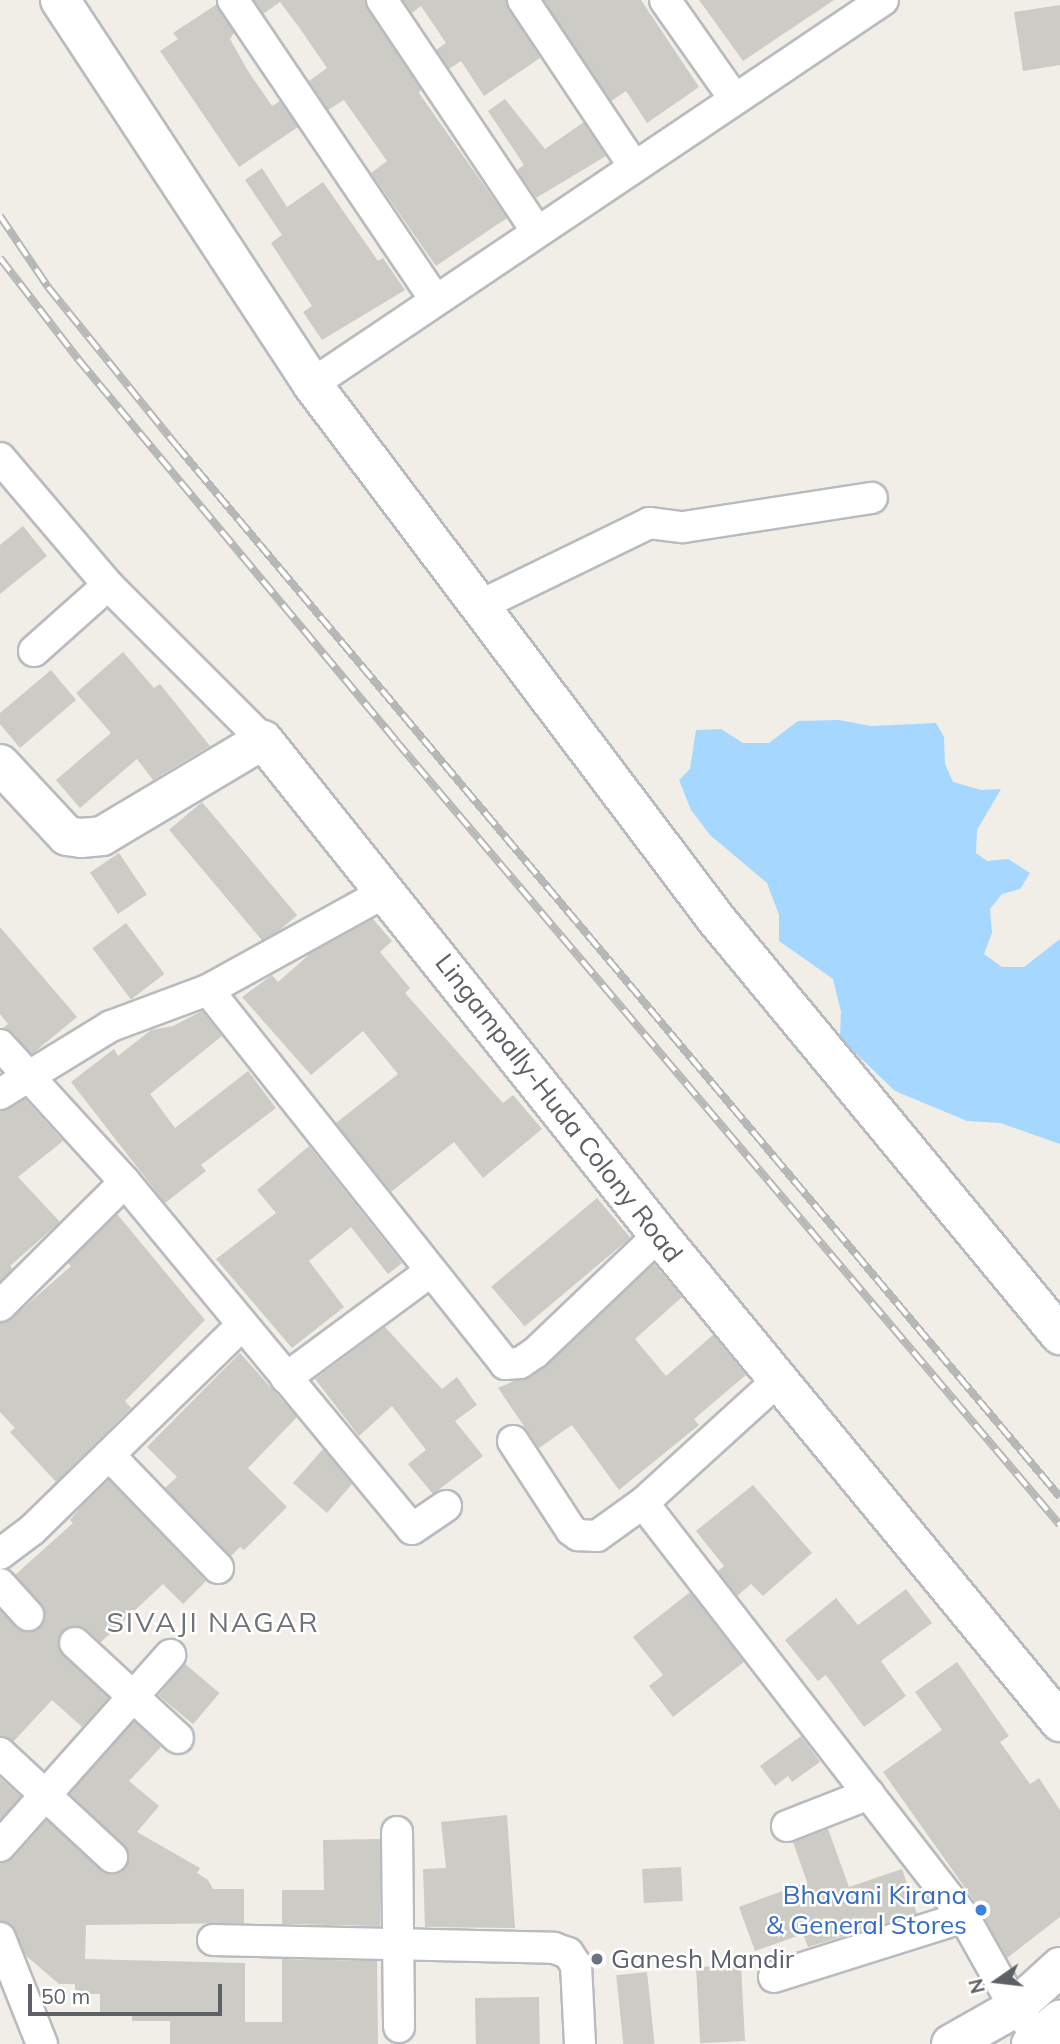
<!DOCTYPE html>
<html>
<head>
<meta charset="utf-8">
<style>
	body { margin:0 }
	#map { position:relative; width:1060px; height:2044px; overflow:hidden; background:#f0eee6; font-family:Mulish,sans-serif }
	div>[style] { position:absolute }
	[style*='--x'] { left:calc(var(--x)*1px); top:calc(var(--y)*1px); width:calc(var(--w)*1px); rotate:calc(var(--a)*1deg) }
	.water>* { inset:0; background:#a6d7ff }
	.building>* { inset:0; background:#cdcbc5; transform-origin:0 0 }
	.roads { filter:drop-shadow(2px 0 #b8bbbf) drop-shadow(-2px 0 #b8bbbf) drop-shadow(0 2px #b8bbbf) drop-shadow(0 -2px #b8bbbf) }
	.street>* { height:30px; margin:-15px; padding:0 15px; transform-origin:15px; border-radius:15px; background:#fff }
	.secondary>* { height:38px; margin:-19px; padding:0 19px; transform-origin:19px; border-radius:19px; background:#fff }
	.rail>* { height:8px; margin-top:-4px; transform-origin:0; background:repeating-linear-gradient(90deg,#fff 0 16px,#b6b7b7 0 32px); box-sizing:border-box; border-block:2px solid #b6b7b7 }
	.dots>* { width:19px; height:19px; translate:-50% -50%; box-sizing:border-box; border:4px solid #fff; border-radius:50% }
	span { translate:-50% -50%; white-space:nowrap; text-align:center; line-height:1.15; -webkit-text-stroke:5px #fff; paint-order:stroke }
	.street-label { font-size:26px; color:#5d6166 }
	.shop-label { font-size:26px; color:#366cbe }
	.right { translate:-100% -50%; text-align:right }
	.worship-label { font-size:26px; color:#5b616d }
	.left { translate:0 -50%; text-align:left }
	.neighbourhood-label { font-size:28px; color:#6e7378; letter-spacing:2px }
	.north { position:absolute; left:962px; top:1946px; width:70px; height:70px; -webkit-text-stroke:5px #fff; paint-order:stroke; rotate:256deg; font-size:19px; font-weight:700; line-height:28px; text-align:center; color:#5d6166 }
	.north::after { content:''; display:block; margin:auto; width:24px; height:32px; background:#5d6166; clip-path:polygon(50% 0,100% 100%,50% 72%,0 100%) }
	.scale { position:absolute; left:28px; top:1984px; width:194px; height:32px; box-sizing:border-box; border:4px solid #5d6166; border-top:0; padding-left:9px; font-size:21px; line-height:24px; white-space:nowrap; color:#5d6166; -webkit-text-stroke:5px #fff; paint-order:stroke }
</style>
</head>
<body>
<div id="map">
	<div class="water">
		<i style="clip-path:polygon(839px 720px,871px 726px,936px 723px,944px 737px,945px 764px,953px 782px,981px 790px,1001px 789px,977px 830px,976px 853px,987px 861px,1008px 859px,1030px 873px,1020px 889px,1002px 894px,990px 909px,992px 933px,984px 954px,1002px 967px,1024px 967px,1060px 939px,1060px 1144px,1000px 1123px,967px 1121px,895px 1091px,840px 1038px,841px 1012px,833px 979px,779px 941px,779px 915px,767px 883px,710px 835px,691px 810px,679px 780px,690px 769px,696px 730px,721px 729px,743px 743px,769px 743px,798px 721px)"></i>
	</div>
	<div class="building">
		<i style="clip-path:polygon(254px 0,365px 0,421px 89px,419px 93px,507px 218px,436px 266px,371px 173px,387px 161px,363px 127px,344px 100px,328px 110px,309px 81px,327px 68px,301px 30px,280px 2px,263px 14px)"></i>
		<i style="clip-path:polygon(403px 0,506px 0,540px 58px,484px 96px,461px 61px,449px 69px,436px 50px,446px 43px,421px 6px,412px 13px)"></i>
		<i style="clip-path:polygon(544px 0,641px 0,699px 87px,647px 123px,626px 91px,611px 101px)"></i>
		<i style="clip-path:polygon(699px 0,834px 0,743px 61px)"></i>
		<i style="clip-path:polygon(217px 4px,234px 33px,230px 39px,248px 71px,272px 106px,280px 101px,298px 127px,239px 167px,160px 51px,178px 39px,173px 33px)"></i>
		<i style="clip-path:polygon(1060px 5px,1060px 65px,1023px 71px,1014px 12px)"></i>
		<i style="clip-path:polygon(505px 99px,545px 149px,584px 122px,606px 156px,536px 198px,517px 170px,524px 165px,488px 111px)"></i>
		<i style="clip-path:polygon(262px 168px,287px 207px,323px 182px,378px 261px,383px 258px,405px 290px,322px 340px,303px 312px,312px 306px,271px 243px,282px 235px,245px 180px)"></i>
		<i style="clip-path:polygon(23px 526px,47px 556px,0 594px,0 545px)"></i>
		<i style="clip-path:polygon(123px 652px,154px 688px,160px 684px,210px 746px,153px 780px,137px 759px,80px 808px,56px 780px,111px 733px,76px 693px)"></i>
		<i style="clip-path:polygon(51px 670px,76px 700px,20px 748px,0 724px,0 713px)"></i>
		<i style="left:202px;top:802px;width:148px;height:43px;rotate:50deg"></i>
		<i style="left:119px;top:853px;width:50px;height:35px;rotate:56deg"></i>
		<i style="clip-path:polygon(373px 919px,392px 941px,380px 952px,410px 988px,405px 993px,503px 1103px,513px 1095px,542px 1129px,483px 1178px,454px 1142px,391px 1192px,336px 1123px,398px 1074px,363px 1031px,311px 1075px,242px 997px,272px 975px,278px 982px,311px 953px)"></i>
		<i style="left:126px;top:923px;width:64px;height:42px;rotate:53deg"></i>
		<i style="clip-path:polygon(0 927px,77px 1017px,32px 1054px,3px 1028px,8px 1024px,0 1014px)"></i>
		<i style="clip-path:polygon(202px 1011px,222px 1036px,150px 1094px,175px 1128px,248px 1071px,276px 1108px,201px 1165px,206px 1171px,165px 1203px,71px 1082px,114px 1049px,118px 1056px,151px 1030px,173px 1026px)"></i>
		<i style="clip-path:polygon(25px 1099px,63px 1141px,18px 1177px,60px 1222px,10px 1266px,13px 1269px,0 1281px,0 1111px)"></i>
		<i style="clip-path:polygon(309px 1146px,402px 1263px,388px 1274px,351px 1227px,309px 1261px,344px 1307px,292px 1348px,216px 1259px,276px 1213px,257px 1190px)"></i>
		<i style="left:597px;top:1198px;width:52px;height:138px;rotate:50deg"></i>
		<i style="clip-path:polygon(117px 1214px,205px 1320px,125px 1401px,131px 1408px,56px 1482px,10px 1432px,15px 1428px,0 1412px,0 1323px,12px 1318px,71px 1266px,68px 1263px)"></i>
		<i style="clip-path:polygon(654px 1264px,682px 1297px,635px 1339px,666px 1376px,713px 1335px,746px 1375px,694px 1419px,699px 1425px,619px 1490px,572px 1425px,539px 1448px,498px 1388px,545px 1367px)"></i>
		<i style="clip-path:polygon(385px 1327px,442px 1389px,457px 1377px,477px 1405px,455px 1421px,483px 1456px,433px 1494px,408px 1464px,426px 1450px,392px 1406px,359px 1436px,315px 1379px)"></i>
		<i style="clip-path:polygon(240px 1353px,297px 1417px,248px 1468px,287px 1507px,244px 1550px,240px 1547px,231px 1556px,165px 1488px,177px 1477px,147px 1447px)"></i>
		<i style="clip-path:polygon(323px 1449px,352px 1484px,327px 1513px,293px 1483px)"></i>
		<i style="clip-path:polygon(109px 1480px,206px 1581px,183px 1604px,163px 1584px,100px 1643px,79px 1626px,63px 1631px,58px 1640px,63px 1655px,109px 1698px,82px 1727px,52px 1700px,13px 1742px,0 1736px,0 1610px,22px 1631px,40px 1627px,45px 1611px,15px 1575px,73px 1523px,70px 1520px,80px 1508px)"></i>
		<i style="clip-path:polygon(753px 1485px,812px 1553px,763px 1596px,751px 1584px,737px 1596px,718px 1571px,724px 1566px,696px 1531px)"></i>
		<i style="clip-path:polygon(906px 1589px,932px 1623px,881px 1661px,906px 1696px,864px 1727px,826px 1675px,818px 1681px,785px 1640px,836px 1598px,858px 1625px)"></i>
		<i style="clip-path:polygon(690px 1592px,744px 1662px,673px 1717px,649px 1686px,663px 1675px,633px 1637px)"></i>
		<i style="clip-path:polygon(957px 1662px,1009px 1736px,1000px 1742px,1030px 1784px,1039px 1778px,1060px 1810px,1060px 1917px,1007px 1958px,978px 1906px,883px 1772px,942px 1730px,915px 1692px)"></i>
		<i style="left:185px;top:1664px;width:45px;height:41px;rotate:40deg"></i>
		<i style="clip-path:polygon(134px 1721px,161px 1747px,129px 1781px,159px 1806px,137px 1832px,200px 1868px,197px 1873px,208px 1880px,213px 1889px,244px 1889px,244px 1923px,86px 1925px,85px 1959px,245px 1963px,245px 2022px,282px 2022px,282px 1959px,377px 1961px,378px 2044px,170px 2044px,170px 2021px,132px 2021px,132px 2013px,100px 2013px,100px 1994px,85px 1994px,75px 1990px,75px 1984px,59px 1984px,25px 1955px,11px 1925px,0 1921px,0 1863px,13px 1858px,47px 1820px,101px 1870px,116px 1874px,124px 1869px,129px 1860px,124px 1845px,70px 1794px)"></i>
		<i style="clip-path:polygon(801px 1736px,820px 1762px,792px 1782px,788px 1776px,775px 1786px,760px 1766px)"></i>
		<i style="clip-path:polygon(0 1778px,21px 1797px,0 1820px)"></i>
		<i style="clip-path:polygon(507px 1815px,515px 1928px,425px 1927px,423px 1869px,446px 1868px,441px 1822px)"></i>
		<i style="clip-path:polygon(828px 1829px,849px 1887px,902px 1869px,917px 1914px,808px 1947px,803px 1934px,755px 1951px,739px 1907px,807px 1882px,793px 1842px)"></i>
		<i style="clip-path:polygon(380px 1839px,380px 1926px,282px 1924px,282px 1890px,324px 1890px,323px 1840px)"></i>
		<i style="left:681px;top:1867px;width:34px;height:39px;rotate:87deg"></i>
		<i style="left:741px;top:1965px;width:76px;height:45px;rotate:87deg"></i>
		<i style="left:647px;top:1972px;width:72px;height:31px;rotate:84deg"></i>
		<i style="left:539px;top:1997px;width:47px;height:64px;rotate:89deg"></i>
	</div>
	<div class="roads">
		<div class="street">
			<i style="--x:233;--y:0;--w:359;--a:56"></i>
			<i style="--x:382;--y:0;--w:277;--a:56.2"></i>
			<i style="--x:523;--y:0;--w:198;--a:56.3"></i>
			<i style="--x:665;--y:0;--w:120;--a:54.9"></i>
			<i style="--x:312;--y:384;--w:688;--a:-33.92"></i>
			<i style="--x:0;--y:458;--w:167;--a:49.6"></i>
			<i style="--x:108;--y:585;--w:219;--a:45"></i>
			<i style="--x:479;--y:606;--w:189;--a:-26"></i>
			<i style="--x:649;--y:523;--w:35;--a:7"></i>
			<i style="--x:684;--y:527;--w:190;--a:-8.8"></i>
			<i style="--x:34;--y:651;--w:99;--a:-41.7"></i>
			<i style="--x:208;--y:990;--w:478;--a:51.5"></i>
			<i style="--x:505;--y:1364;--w:15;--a:-4"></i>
			<i style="--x:520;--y:1363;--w:18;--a:-34"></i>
			<i style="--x:535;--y:1353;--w:171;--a:-43.6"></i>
			<i style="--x:0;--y:1045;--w:185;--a:47.6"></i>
			<i style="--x:125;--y:1182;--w:450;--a:50.4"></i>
			<i style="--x:412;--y:1529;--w:41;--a:-34.1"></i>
			<i style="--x:0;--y:1094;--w:130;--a:-31.5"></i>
			<i style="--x:111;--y:1026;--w:103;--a:-20.4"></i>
			<i style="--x:208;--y:990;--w:205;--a:-28.9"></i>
			<i style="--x:0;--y:1306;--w:176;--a:-44.8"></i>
			<i style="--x:286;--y:1378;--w:180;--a:-36.4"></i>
			<i style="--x:513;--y:1441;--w:106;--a:56.9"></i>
			<i style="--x:571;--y:1530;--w:9;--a:36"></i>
			<i style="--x:578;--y:1535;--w:19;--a:3"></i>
			<i style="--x:597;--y:1536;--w:57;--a:-35.7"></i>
			<i style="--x:643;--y:1503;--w:183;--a:-42.3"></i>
			<i style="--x:109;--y:1455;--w:157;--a:46"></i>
			<i style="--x:643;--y:1503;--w:524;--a:52.21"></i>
			<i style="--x:964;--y:1917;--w:104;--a:60.7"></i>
			<i style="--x:1015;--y:2008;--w:18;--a:49"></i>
			<i style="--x:0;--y:1554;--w:40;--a:-37"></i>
			<i style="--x:32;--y:1530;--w:293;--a:-44.3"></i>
			<i style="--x:0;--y:1584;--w:42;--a:47.9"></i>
			<i style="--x:75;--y:1643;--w:140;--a:42.7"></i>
			<i style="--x:0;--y:1753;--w:153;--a:42.9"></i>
			<i style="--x:787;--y:1826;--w:88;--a:-21.3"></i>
			<i style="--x:397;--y:1832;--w:195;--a:89.4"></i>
			<i style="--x:0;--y:1846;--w:256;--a:-48.3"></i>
			<i style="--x:0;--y:1938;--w:114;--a:68.4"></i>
			<i style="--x:213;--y:1940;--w:341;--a:1.3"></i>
			<i style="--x:554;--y:1948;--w:15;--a:20"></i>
			<i style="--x:568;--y:1953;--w:14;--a:56"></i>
			<i style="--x:576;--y:1965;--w:79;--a:87.1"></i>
			<i style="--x:774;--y:1977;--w:199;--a:-17.5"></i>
		</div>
		<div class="secondary">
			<i style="--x:60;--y:0;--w:459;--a:56.7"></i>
			<i style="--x:312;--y:384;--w:670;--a:52.94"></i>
			<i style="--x:716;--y:919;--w:540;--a:50.41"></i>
			<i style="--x:0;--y:764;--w:98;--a:47.1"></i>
			<i style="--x:67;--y:836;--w:14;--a:8"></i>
			<i style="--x:81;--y:838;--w:21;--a:-5"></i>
			<i style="--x:102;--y:836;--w:187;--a:-30.8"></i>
			<i style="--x:263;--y:740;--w:634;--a:51.34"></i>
			<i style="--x:659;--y:1235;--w:631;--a:50.53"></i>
			<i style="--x:951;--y:2044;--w:73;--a:-29.4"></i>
			<i style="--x:1015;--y:2008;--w:61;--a:-42.3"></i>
			<i style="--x:1031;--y:2044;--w:38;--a:-40"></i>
		</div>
	</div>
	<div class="rail">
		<i style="--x:0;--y:216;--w:86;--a:55.9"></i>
		<i style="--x:48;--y:287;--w:203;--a:51"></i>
		<i style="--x:176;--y:445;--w:1374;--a:49.96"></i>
		<i style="--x:0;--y:258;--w:128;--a:52.3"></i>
		<i style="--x:78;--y:359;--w:497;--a:50.2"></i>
		<i style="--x:396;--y:741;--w:1027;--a:49.74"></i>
	</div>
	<div class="dots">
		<i style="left:981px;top:1910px;background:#3f7fe0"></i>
		<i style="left:597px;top:1959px;background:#6b7280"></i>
	</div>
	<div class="street-label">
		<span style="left:559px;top:1108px;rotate:52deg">Lingampally-Huda Colony Road</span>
	</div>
	<div class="shop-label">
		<span class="right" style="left:967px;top:1910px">Bhavani Kirana<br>&amp; General Stores</span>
	</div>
	<div class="worship-label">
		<span class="left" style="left:611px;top:1959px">Ganesh Mandir</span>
	</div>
	<div class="neighbourhood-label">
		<span style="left:213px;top:1622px">SIVAJI NAGAR</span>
	</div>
	<div class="north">N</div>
	<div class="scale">50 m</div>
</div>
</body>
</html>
